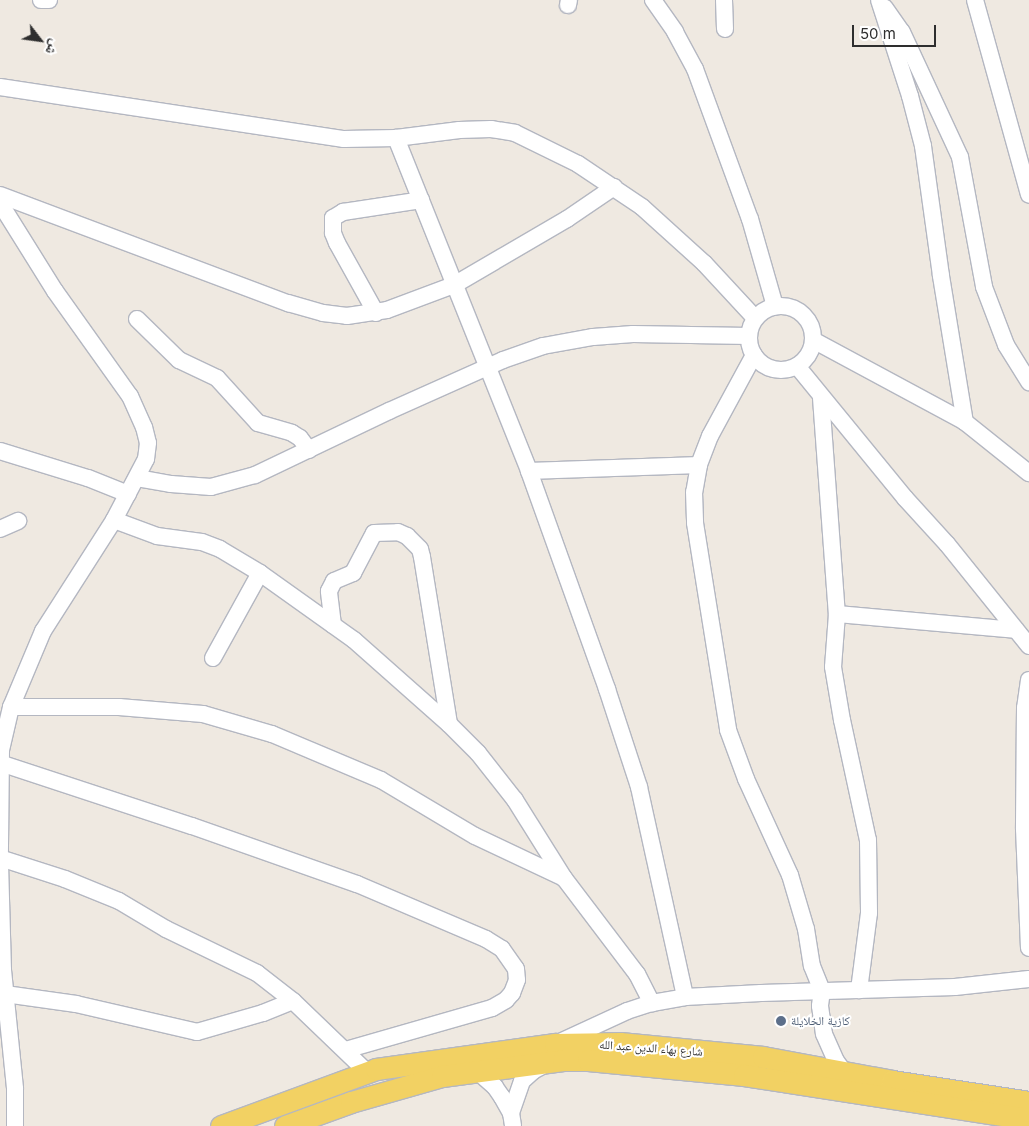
<!DOCTYPE html>
<html>
<head>
<meta charset="utf-8">
<style>
	body { margin:0 }
	#map { position:relative; width:1029px; height:1126px; overflow:hidden; background:#efe9e1; font-family:Inter,"Noto Naskh Arabic",sans-serif }
	div>[style] { position:absolute }
	[style*='--x'] { left:calc(var(--x)*1px); top:calc(var(--y)*1px); width:calc(var(--w)*1px); rotate:calc(var(--a)*1deg) }
	.roads { filter:drop-shadow(1px 0 #b4b7c1) drop-shadow(-1px 0 #b4b7c1) drop-shadow(0 1px #b4b7c1) drop-shadow(0 -1px #b4b7c1) }
	.minor>* { height:16px; margin:-8px; padding:0 8px; transform-origin:8px; border-radius:8px; background:#fff }
	.minor>.ring { margin:-8px; padding:0; box-sizing:content-box; background:none; border:16px solid #fff; border-radius:50% }
	.major>* { height:21px; margin:-10.5px; padding:0 10.5px; transform-origin:10.5px; border-radius:10.5px; background:#f2d163 }
	.dots>* { width:14px; height:14px; translate:-50% -50%; box-sizing:border-box; border:2px solid #fff; border-radius:50% }
	span { translate:-50% -50%; white-space:nowrap; text-align:center; line-height:1.15; -webkit-text-stroke:4px #fff; paint-order:stroke }
	.service-label { font-size:12px; color:#4e5e75 }
	.left { translate:0 -50%; text-align:left }
	.street-label { font-size:12px; color:#2e2e2e }
	.north { position:absolute; left:15px; top:15px; width:50px; height:50px; -webkit-text-stroke:4px #fff; paint-order:stroke; rotate:120deg; font-size:14px; font-weight:700; line-height:20px; text-align:center; color:#2e2e2e }
	.north::after { content:''; display:block; margin:auto; width:18px; height:22px; background:#2e2e2e; clip-path:polygon(50% 0,100% 100%,50% 72%,0 100%) }
	.scale { position:absolute; left:852px; top:25px; width:84px; height:22px; box-sizing:border-box; border:2px solid #2e2e2e; border-top:0; padding-left:6px; font-size:15px; line-height:18px; white-space:nowrap; color:#2e2e2e; -webkit-text-stroke:4px #fff; paint-order:stroke }
</style>
</head>
<body>
<div id="map">
	<div class="roads">
		<div class="minor">
			<i style="--x:41;--y:0;--w:8;--a:0"></i>
			<i style="--x:653;--y:0;--w:39;--a:55"></i>
			<i style="--x:675;--y:32;--w:42;--a:61.6"></i>
			<i style="--x:695;--y:69;--w:160;--a:69.9"></i>
			<i style="--x:750;--y:219;--w:91;--a:74"></i>
			<i style="--x:724;--y:0;--w:29;--a:88"></i>
			<i style="--x:879;--y:0;--w:101;--a:72.1"></i>
			<i style="--x:910;--y:96;--w:52;--a:75.4"></i>
			<i style="--x:923;--y:146;--w:131;--a:82.1"></i>
			<i style="--x:941;--y:276;--w:148;--a:80.7"></i>
			<i style="--x:975;--y:0;--w:202;--a:74.5"></i>
			<i style="--x:568;--y:5;--w:5;--a:-79"></i>
			<i style="--x:885;--y:8;--w:29;--a:55"></i>
			<i style="--x:902;--y:32;--w:138;--a:65.1"></i>
			<i style="--x:960;--y:157;--w:132;--a:79.5"></i>
			<i style="--x:984;--y:287;--w:62;--a:69.2"></i>
			<i style="--x:1006;--y:345;--w:44;--a:58.1"></i>
			<i style="--x:0;--y:87;--w:348;--a:8.6"></i>
			<i style="--x:344;--y:139;--w:52;--a:-1.1"></i>
			<i style="--x:396;--y:138;--w:64;--a:-7.2"></i>
			<i style="--x:459;--y:130;--w:32;--a:-2"></i>
			<i style="--x:491;--y:129;--w:24;--a:9"></i>
			<i style="--x:515;--y:133;--w:70;--a:26.2"></i>
			<i style="--x:578;--y:164;--w:77;--a:33.9"></i>
			<i style="--x:642;--y:207;--w:84;--a:42.1"></i>
			<i style="--x:704;--y:263;--w:75;--a:47.2"></i>
			<i style="--x:396;--y:138;--w:359;--a:68.2"></i>
			<i style="--x:529;--y:471;--w:232;--a:70.3"></i>
			<i style="--x:607;--y:689;--w:103;--a:71.9"></i>
			<i style="--x:639;--y:787;--w:215;--a:77.6"></i>
			<i style="--x:0;--y:195;--w:308;--a:20.6"></i>
			<i style="--x:288;--y:303;--w:36;--a:16"></i>
			<i style="--x:323;--y:313;--w:24;--a:7"></i>
			<i style="--x:347;--y:316;--w:40;--a:-8.5"></i>
			<i style="--x:387;--y:310;--w:72;--a:-20.5"></i>
			<i style="--x:454;--y:285;--w:131;--a:-30.3"></i>
			<i style="--x:567;--y:219;--w:57;--a:-34.2"></i>
			<i style="--x:0;--y:203;--w:104;--a:58"></i>
			<i style="--x:55;--y:291;--w:129;--a:54.5"></i>
			<i style="--x:130;--y:396;--w:34;--a:66"></i>
			<i style="--x:144;--y:427;--w:16;--a:76"></i>
			<i style="--x:148;--y:443;--w:16;--a:97"></i>
			<i style="--x:146;--y:459;--w:69;--a:117.7"></i>
			<i style="--x:114;--y:520;--w:132;--a:122.6"></i>
			<i style="--x:43;--y:631;--w:82;--a:112.8"></i>
			<i style="--x:11;--y:707;--w:44;--a:103.1"></i>
			<i style="--x:1;--y:750;--w:104;--a:90.6"></i>
			<i class="ring" style="left:749px;top:306px;width:48px;height:48px"></i>
			<i style="--x:376;--y:313;--w:80;--a:-119.1"></i>
			<i style="--x:337;--y:243;--w:11;--a:-112"></i>
			<i style="--x:333;--y:233;--w:15;--a:-90"></i>
			<i style="--x:333;--y:218;--w:12;--a:-31"></i>
			<i style="--x:343;--y:212;--w:79;--a:-8.7"></i>
			<i style="--x:137;--y:319;--w:59;--a:44.3"></i>
			<i style="--x:179;--y:360;--w:42;--a:25.3"></i>
			<i style="--x:217;--y:378;--w:61;--a:47.7"></i>
			<i style="--x:258;--y:423;--w:35;--a:16"></i>
			<i style="--x:292;--y:433;--w:9;--a:32"></i>
			<i style="--x:300;--y:438;--w:15;--a:53"></i>
			<i style="--x:813;--y:340;--w:173;--a:28.3"></i>
			<i style="--x:965;--y:422;--w:82;--a:38.6"></i>
			<i style="--x:754;--y:355;--w:92;--a:118.5"></i>
			<i style="--x:710;--y:436;--w:31;--a:111"></i>
			<i style="--x:699;--y:465;--w:27;--a:100"></i>
			<i style="--x:694;--y:492;--w:31;--a:88"></i>
			<i style="--x:695;--y:523;--w:210;--a:80.9"></i>
			<i style="--x:728;--y:730;--w:52;--a:69.8"></i>
			<i style="--x:746;--y:779;--w:106;--a:65.4"></i>
			<i style="--x:790;--y:875;--w:56;--a:73.5"></i>
			<i style="--x:806;--y:929;--w:37;--a:81"></i>
			<i style="--x:812;--y:966;--w:27;--a:68"></i>
			<i style="--x:822;--y:991;--w:15;--a:98"></i>
			<i style="--x:820;--y:1006;--w:28;--a:82"></i>
			<i style="--x:824;--y:1034;--w:30;--a:66"></i>
			<i style="--x:836;--y:1061;--w:15;--a:53"></i>
			<i style="--x:797;--y:366;--w:171;--a:50.7"></i>
			<i style="--x:905;--y:498;--w:62;--a:47.6"></i>
			<i style="--x:947;--y:544;--w:131;--a:51.2"></i>
			<i style="--x:821;--y:398;--w:217;--a:85.8"></i>
			<i style="--x:837;--y:614;--w:53;--a:94.3"></i>
			<i style="--x:833;--y:667;--w:54;--a:80.4"></i>
			<i style="--x:842;--y:720;--w:123;--a:77.8"></i>
			<i style="--x:868;--y:840;--w:73;--a:89.2"></i>
			<i style="--x:869;--y:913;--w:78;--a:97.4"></i>
			<i style="--x:0;--y:451;--w:92;--a:17.1"></i>
			<i style="--x:88;--y:478;--w:43;--a:21.8"></i>
			<i style="--x:529;--y:471;--w:170;--a:-2"></i>
			<i style="--x:137;--y:478;--w:35;--a:10"></i>
			<i style="--x:171;--y:484;--w:40;--a:4.3"></i>
			<i style="--x:211;--y:487;--w:46;--a:-15.3"></i>
			<i style="--x:255;--y:475;--w:148;--a:-25.5"></i>
			<i style="--x:389;--y:411;--w:125;--a:-24.1"></i>
			<i style="--x:503;--y:360;--w:42;--a:-19.3"></i>
			<i style="--x:543;--y:346;--w:51;--a:-10.2"></i>
			<i style="--x:593;--y:337;--w:40;--a:-4.3"></i>
			<i style="--x:633;--y:334;--w:116;--a:1"></i>
			<i style="--x:114;--y:520;--w:46;--a:20.4"></i>
			<i style="--x:157;--y:536;--w:45;--a:7.6"></i>
			<i style="--x:202;--y:542;--w:19;--a:21"></i>
			<i style="--x:220;--y:549;--w:47;--a:31"></i>
			<i style="--x:260;--y:573;--w:115;--a:35.5"></i>
			<i style="--x:354;--y:640;--w:127;--a:41.5"></i>
			<i style="--x:449;--y:724;--w:41;--a:45"></i>
			<i style="--x:478;--y:753;--w:60;--a:51.8"></i>
			<i style="--x:515;--y:800;--w:92;--a:57.9"></i>
			<i style="--x:0;--y:529;--w:20;--a:-24"></i>
			<i style="--x:837;--y:614;--w:179;--a:5.1"></i>
			<i style="--x:333;--y:625;--w:34;--a:-97"></i>
			<i style="--x:329;--y:591;--w:11;--a:-63"></i>
			<i style="--x:334;--y:581;--w:21;--a:-23"></i>
			<i style="--x:353;--y:573;--w:45;--a:-62.3"></i>
			<i style="--x:374;--y:533;--w:24;--a:-2"></i>
			<i style="--x:398;--y:532;--w:10;--a:24"></i>
			<i style="--x:407;--y:536;--w:18;--a:45"></i>
			<i style="--x:420;--y:549;--w:8;--a:76"></i>
			<i style="--x:422;--y:557;--w:169;--a:80.8"></i>
			<i style="--x:213;--y:658;--w:97;--a:-61.1"></i>
			<i style="--x:1029;--y:680;--w:28;--a:98"></i>
			<i style="--x:1025;--y:708;--w:121;--a:90.5"></i>
			<i style="--x:1024;--y:829;--w:119;--a:87.6"></i>
			<i style="--x:11;--y:707;--w:108;--a:0"></i>
			<i style="--x:119;--y:707;--w:84;--a:4.8"></i>
			<i style="--x:203;--y:714;--w:72;--a:16.2"></i>
			<i style="--x:272;--y:734;--w:118;--a:22.9"></i>
			<i style="--x:381;--y:780;--w:109;--a:30.8"></i>
			<i style="--x:475;--y:836;--w:98;--a:25.3"></i>
			<i style="--x:564;--y:878;--w:121;--a:52.8"></i>
			<i style="--x:637;--y:974;--w:33;--a:63"></i>
			<i style="--x:0;--y:763;--w:202;--a:18.2"></i>
			<i style="--x:192;--y:826;--w:175;--a:19.4"></i>
			<i style="--x:357;--y:884;--w:140;--a:23.1"></i>
			<i style="--x:486;--y:939;--w:19;--a:32"></i>
			<i style="--x:502;--y:949;--w:24;--a:55"></i>
			<i style="--x:516;--y:969;--w:11;--a:85"></i>
			<i style="--x:517;--y:980;--w:14;--a:111"></i>
			<i style="--x:512;--y:993;--w:9;--a:131"></i>
			<i style="--x:506;--y:1000;--w:16;--a:150"></i>
			<i style="--x:492;--y:1008;--w:152;--a:164"></i>
			<i style="--x:0;--y:858;--w:68;--a:17.9"></i>
			<i style="--x:65;--y:879;--w:58;--a:22.2"></i>
			<i style="--x:119;--y:901;--w:55;--a:30.8"></i>
			<i style="--x:166;--y:929;--w:101;--a:25.8"></i>
			<i style="--x:257;--y:973;--w:46;--a:37.9"></i>
			<i style="--x:293;--y:1001;--w:101;--a:43.8"></i>
			<i style="--x:0;--y:863;--w:107;--a:88.4"></i>
			<i style="--x:3;--y:970;--w:120;--a:84.2"></i>
			<i style="--x:15;--y:1089;--w:37;--a:90"></i>
			<i style="--x:5;--y:994;--w:72;--a:8"></i>
			<i style="--x:76;--y:1004;--w:124;--a:13"></i>
			<i style="--x:197;--y:1032;--w:69;--a:-16.1"></i>
			<i style="--x:263;--y:1013;--w:32;--a:-22"></i>
			<i style="--x:560;--y:1042;--w:74;--a:-24.8"></i>
			<i style="--x:627;--y:1011;--w:26;--a:-18"></i>
			<i style="--x:652;--y:1003;--w:34;--a:-10"></i>
			<i style="--x:685;--y:997;--w:76;--a:-3"></i>
			<i style="--x:761;--y:993;--w:194;--a:-1.8"></i>
			<i style="--x:955;--y:987;--w:74;--a:-6.2"></i>
			<i style="--x:478;--y:1072;--w:23;--a:41"></i>
			<i style="--x:495;--y:1087;--w:12;--a:55"></i>
			<i style="--x:502;--y:1097;--w:18;--a:61"></i>
			<i style="--x:511;--y:1113;--w:13;--a:81"></i>
			<i style="--x:511;--y:1113;--w:34;--a:-71"></i>
			<i style="--x:522;--y:1081;--w:15;--a:-42"></i>
			<i style="--x:533;--y:1071;--w:15;--a:-28"></i>
		</div>
		<div class="major">
			<i style="--x:221;--y:1126;--w:165;--a:-20.2"></i>
			<i style="--x:376;--y:1069;--w:181;--a:-8"></i>
			<i style="--x:555;--y:1044;--w:65;--a:-0.9"></i>
			<i style="--x:620;--y:1043;--w:144;--a:5.6"></i>
			<i style="--x:763;--y:1057;--w:131;--a:10.5"></i>
			<i style="--x:892;--y:1081;--w:139;--a:8.7"></i>
			<i style="--x:285;--y:1126;--w:70;--a:-20"></i>
			<i style="--x:351;--y:1102;--w:95;--a:-15.9"></i>
			<i style="--x:442;--y:1076;--w:122;--a:-7.5"></i>
			<i style="--x:563;--y:1060;--w:25;--a:0"></i>
			<i style="--x:588;--y:1060;--w:157;--a:5.5"></i>
			<i style="--x:744;--y:1075;--w:288;--a:8.8"></i>
		</div>
	</div>
	<div class="dots">
		<i style="left:781px;top:1021px;background:#5c6f8a"></i>
	</div>
	<div class="service-label">
		<span class="left" style="left:791px;top:1021px">كازية الخلايلة</span>
	</div>
	<div class="street-label">
		<span style="left:651px;top:1048px;rotate:4deg">شارع بهاء الدين عبد الله</span>
	</div>
	<div class="north">ش</div>
	<div class="scale">50 m</div>
</div>
</body>
</html>
